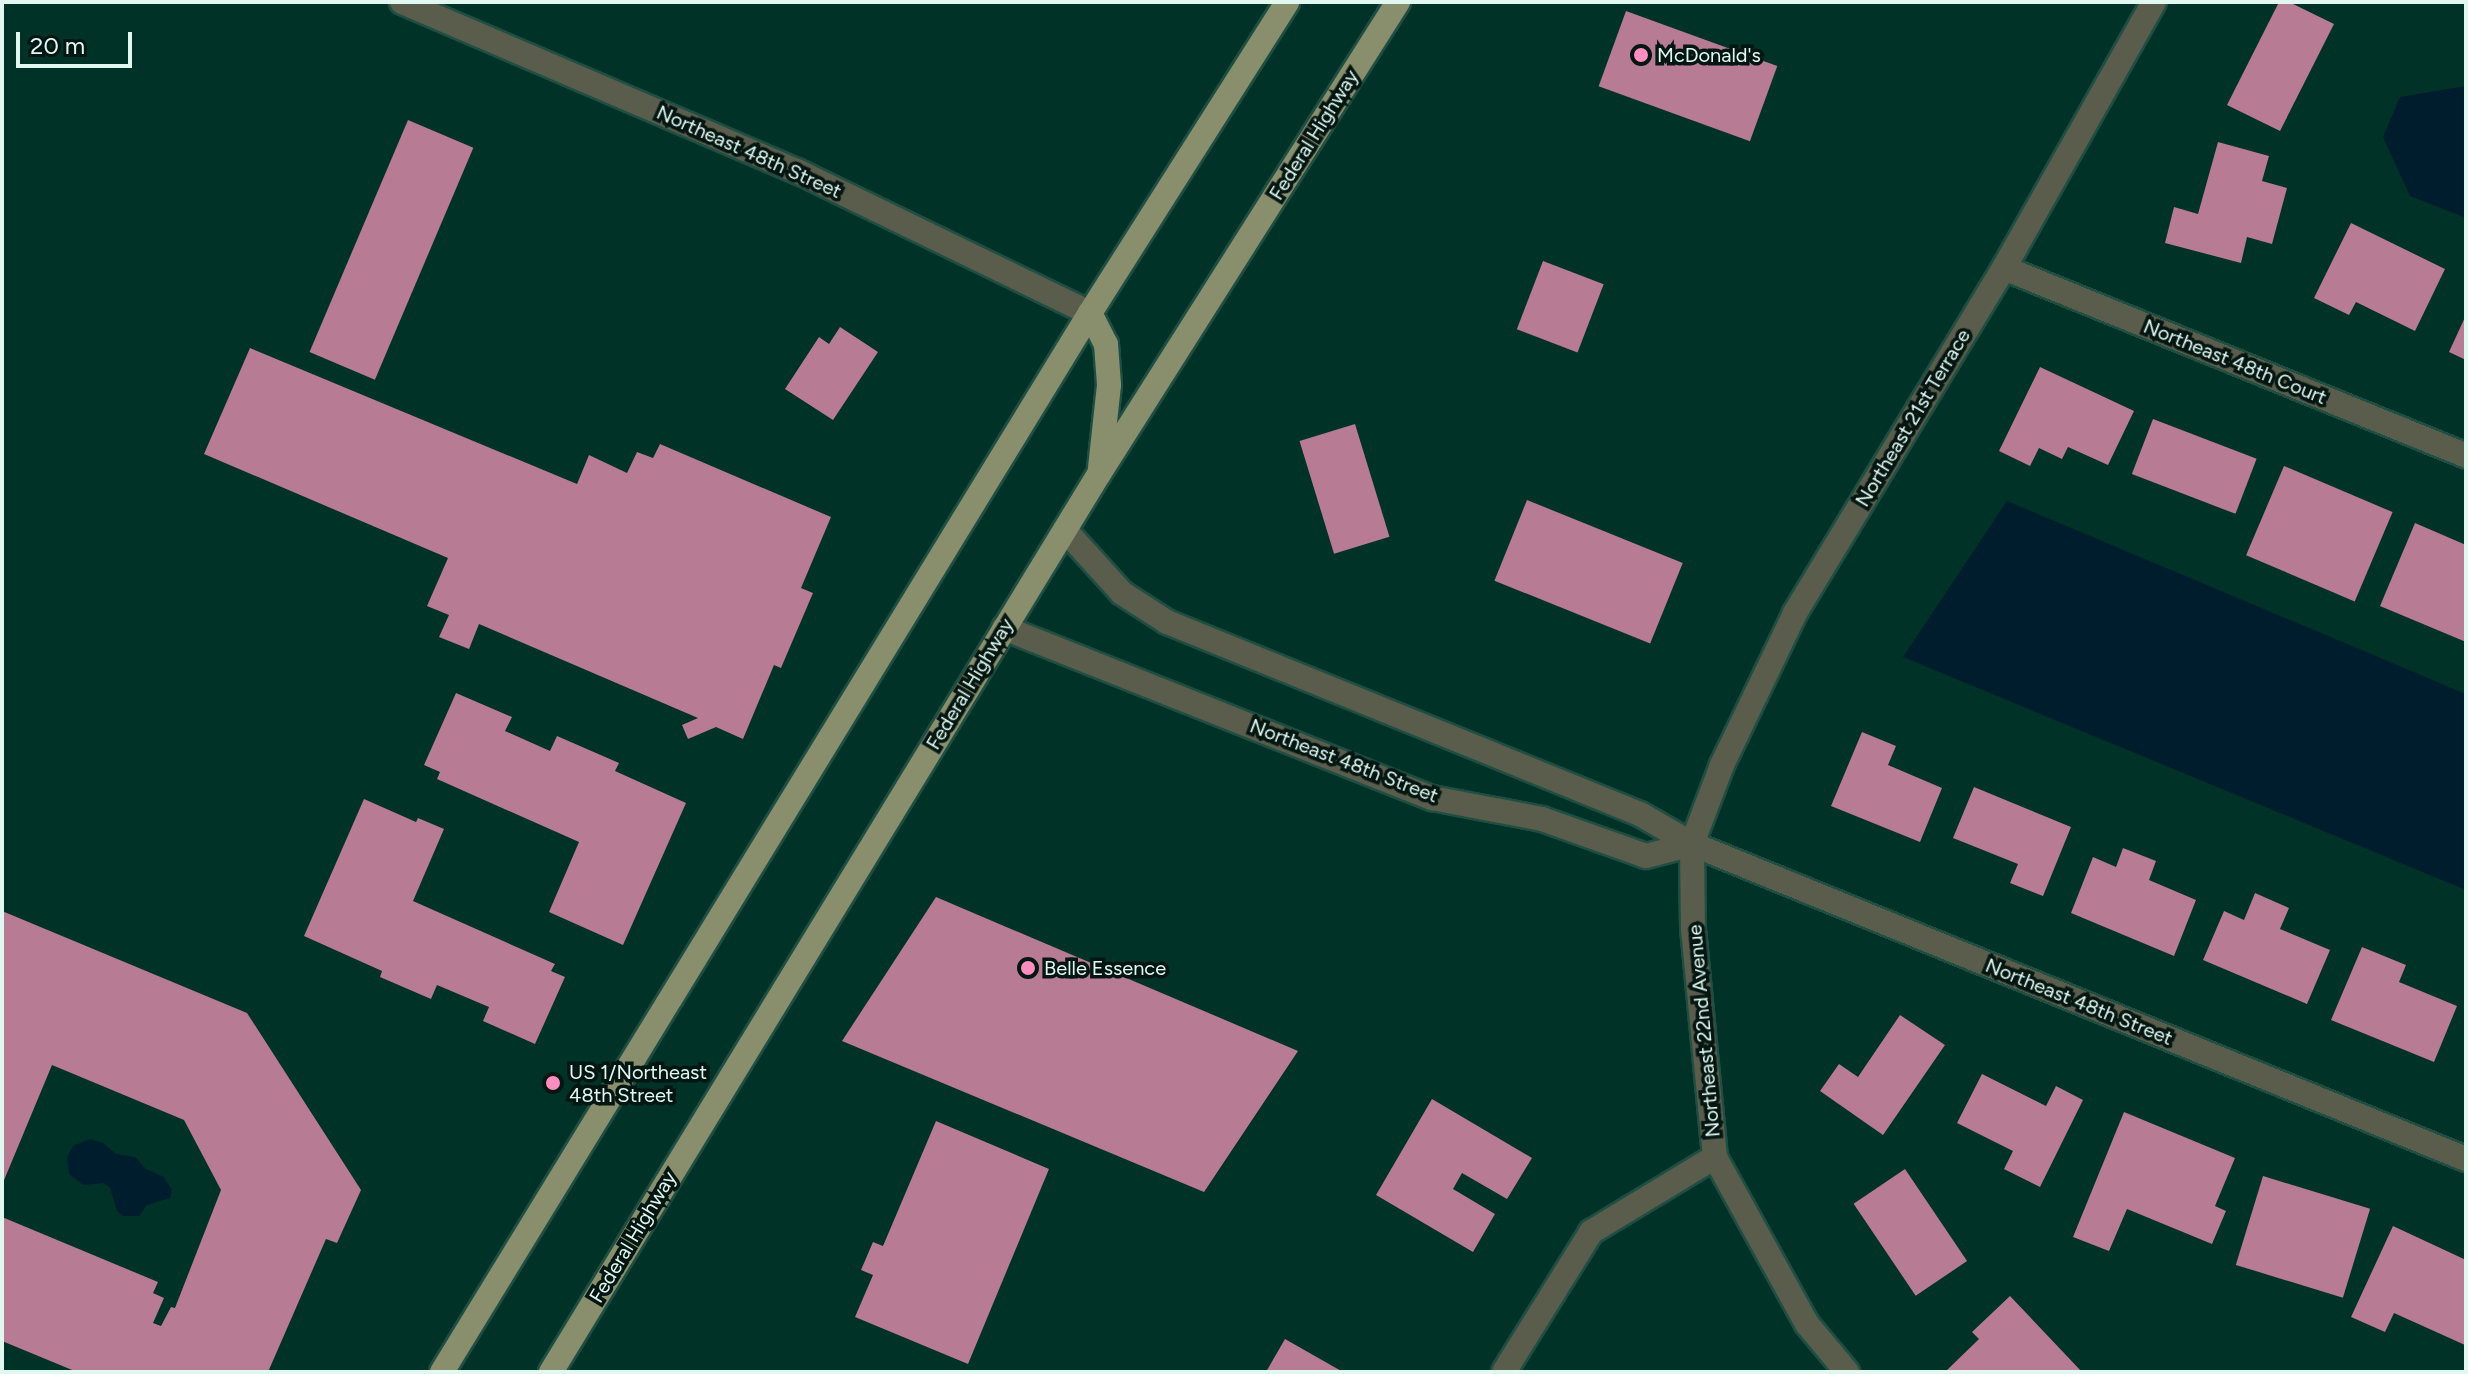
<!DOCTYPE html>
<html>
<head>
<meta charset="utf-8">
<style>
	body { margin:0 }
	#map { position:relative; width:2468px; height:1374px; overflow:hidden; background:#003227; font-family:Figtree,sans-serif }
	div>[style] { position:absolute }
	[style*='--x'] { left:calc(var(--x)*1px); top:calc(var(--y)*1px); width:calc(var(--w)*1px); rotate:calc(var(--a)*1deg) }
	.water>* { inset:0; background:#001d2d }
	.building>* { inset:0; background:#b77b93; transform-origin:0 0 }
	.roads { filter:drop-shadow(2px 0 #1f4e43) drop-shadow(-2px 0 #1f4e43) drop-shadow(0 2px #1f4e43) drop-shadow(0 -2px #1f4e43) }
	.minor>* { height:24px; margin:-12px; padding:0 12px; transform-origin:12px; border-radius:12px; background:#5a5c4c }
	.tertiary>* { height:24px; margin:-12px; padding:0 12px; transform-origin:12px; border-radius:12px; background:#5a5c4c }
	.primary>* { height:24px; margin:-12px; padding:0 12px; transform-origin:12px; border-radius:12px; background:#898e6d }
	.dots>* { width:22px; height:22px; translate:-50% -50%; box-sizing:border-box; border:4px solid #041611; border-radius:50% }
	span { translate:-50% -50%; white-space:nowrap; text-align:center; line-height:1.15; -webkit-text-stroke:7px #041611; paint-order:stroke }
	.poi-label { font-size:20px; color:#e0f8f0 }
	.left { translate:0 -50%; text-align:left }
	.street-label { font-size:20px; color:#e0f8f0 }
	.frame { position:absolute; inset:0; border:4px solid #e0f8f0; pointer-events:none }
	.scale { position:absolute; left:16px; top:32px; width:116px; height:36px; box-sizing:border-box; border:4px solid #e0f8f0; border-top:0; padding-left:10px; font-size:24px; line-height:28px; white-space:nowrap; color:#e0f8f0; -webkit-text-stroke:6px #041611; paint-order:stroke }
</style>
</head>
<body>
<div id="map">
	<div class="water">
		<i style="clip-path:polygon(2466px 86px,2466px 218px,2410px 196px,2383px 137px,2400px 97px)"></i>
		<i style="clip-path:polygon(2007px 501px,2466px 694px,2466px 890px,1903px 657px)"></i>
		<i style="clip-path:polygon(90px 1139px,103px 1143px,116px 1154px,135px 1157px,146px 1169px,164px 1177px,172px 1190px,170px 1198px,147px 1205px,139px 1216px,123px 1216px,117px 1211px,110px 1188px,104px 1183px,83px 1185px,69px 1174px,67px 1157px,73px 1146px)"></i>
	</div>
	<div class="building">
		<i style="clip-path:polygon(2279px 2px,2289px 2px,2334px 24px,2280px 131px,2227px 105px)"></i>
		<i style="left:1626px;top:11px;width:161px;height:80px;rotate:20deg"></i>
		<i style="left:408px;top:120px;width:71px;height:252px;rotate:23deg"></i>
		<i style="clip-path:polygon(2218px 142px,2269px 156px,2262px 181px,2287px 188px,2272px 244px,2247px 237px,2241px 263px,2165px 243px,2174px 207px,2198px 214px)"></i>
		<i style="clip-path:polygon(2351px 223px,2445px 269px,2415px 331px,2356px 302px,2349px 315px,2314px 298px)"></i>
		<i style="left:1543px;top:261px;width:65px;height:73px;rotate:21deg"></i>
		<i style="clip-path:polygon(2466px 315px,2466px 360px,2449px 352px)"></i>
		<i style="clip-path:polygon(840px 327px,878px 352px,833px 420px,785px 389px,819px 337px,829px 344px)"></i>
		<i style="clip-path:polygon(250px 348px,577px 484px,589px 455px,627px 473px,637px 452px,653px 458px,660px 444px,831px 517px,801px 588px,813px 593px,781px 668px,774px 665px,743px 739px,716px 727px,688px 739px,682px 725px,698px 718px,479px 624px,469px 649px,439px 637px,449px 615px,427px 606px,448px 558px,204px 454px)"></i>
		<i style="clip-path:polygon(2040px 367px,2134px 411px,2108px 465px,2068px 447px,2062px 459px,2039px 448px,2030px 466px,1999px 451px)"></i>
		<i style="left:2153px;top:419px;width:111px;height:59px;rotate:21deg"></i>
		<i style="left:1355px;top:424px;width:118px;height:58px;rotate:73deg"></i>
		<i style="left:2284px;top:466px;width:118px;height:97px;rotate:23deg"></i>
		<i style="left:1527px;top:500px;width:168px;height:87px;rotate:22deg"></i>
		<i style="clip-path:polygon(2415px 523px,2466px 545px,2466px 642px,2380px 606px)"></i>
		<i style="clip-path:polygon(456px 693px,512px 717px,505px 731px,550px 751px,557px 736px,619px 763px,615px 771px,686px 803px,623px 945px,549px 912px,579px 842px,437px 779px,440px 772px,424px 765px)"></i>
		<i style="clip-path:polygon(1862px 732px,1896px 746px,1888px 765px,1942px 788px,1920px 842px,1831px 806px)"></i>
		<i style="clip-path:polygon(1974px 787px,2071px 827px,2043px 896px,2010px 883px,2018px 864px,1953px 838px)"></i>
		<i style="clip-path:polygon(364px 799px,416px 822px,418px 818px,444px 829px,413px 901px,555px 964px,551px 971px,565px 977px,535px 1044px,483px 1021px,489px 1007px,437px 985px,431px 999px,380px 977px,382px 971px,304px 936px)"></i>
		<i style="clip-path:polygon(2123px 848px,2156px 861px,2149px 880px,2196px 900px,2174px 956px,2071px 913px,2093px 857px,2116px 867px)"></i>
		<i style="clip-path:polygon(2255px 893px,2289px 908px,2280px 929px,2330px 950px,2307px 1004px,2203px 960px,2224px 911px,2244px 920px)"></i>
		<i style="clip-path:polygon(936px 897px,1298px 1051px,1204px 1192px,842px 1041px)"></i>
		<i style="clip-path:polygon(2px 911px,247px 1013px,361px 1190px,337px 1243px,326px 1239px,268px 1372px,77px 1372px,2px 1341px,2px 1217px,158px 1282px,153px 1293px,164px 1298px,153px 1323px,161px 1326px,171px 1307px,175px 1308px,221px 1190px,184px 1120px,52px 1065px,2px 1185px)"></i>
		<i style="clip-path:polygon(2362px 947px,2406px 965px,2399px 982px,2457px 1006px,2434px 1062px,2331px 1020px)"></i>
		<i style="clip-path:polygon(1900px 1015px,1945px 1045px,1883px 1135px,1820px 1091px,1839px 1064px,1858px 1077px)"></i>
		<i style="clip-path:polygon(1982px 1074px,2046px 1106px,2056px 1086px,2083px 1100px,2040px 1187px,2004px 1169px,2013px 1151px,1957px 1123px)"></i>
		<i style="clip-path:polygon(1432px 1099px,1532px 1158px,1507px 1199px,1462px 1173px,1453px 1189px,1495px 1214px,1473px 1252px,1376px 1195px)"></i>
		<i style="clip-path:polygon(2124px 1112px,2235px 1158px,2215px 1206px,2226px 1211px,2212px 1244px,2127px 1209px,2109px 1251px,2073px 1237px)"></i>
		<i style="clip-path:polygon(936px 1121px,1049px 1169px,968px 1364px,855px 1317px,873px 1275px,861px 1270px,873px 1242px,883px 1246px)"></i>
		<i style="left:1905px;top:1169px;width:111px;height:62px;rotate:56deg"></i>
		<i style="left:2263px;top:1176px;width:112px;height:93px;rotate:17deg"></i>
		<i style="clip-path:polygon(2393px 1226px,2466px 1260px,2465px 1345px,2394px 1313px,2385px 1332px,2351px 1317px)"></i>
		<i style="clip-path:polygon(2010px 1296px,2082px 1372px,1945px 1372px,1979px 1339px,1972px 1332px)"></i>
		<i style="clip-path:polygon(1285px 1339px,1343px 1372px,1266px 1372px)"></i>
	</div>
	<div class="roads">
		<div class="minor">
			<i style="--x:402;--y:2;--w:430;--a:23.2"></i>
			<i style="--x:797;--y:171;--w:326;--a:25.9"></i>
			<i style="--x:2004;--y:268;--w:499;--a:22.1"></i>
			<i style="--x:1065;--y:530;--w:85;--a:47.9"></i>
			<i style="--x:1122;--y:593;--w:54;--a:32.8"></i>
			<i style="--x:1167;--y:622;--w:510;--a:22.09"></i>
			<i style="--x:1640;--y:814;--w:60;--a:30"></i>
			<i style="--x:1692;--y:844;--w:836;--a:22.15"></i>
			<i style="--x:1004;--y:628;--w:461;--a:21.7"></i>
			<i style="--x:1432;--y:798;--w:112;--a:10.8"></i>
			<i style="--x:1542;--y:819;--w:110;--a:19.6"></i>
			<i style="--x:1646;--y:856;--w:48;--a:-14.6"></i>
			<i style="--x:1504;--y:1372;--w:165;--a:-58.1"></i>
			<i style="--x:1591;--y:1232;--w:145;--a:-31.2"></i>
		</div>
		<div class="tertiary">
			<i style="--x:1847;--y:1372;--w:62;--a:-129.8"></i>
			<i style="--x:1807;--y:1324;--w:191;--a:-118.9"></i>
			<i style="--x:1715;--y:1157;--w:229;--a:-95.5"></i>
			<i style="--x:1693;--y:929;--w:85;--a:-90.7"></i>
			<i style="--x:1692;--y:844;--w:85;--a:-69.2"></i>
			<i style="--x:1722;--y:765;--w:169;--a:-64.3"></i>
			<i style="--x:1795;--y:613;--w:403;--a:-58.8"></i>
			<i style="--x:2004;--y:268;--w:305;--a:-60.6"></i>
		</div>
		<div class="primary">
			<i style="--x:1090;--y:313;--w:35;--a:63"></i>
			<i style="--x:1106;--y:344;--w:41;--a:85.8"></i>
			<i style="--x:1109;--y:385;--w:83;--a:96.2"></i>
			<i style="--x:442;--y:1372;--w:1242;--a:-58.54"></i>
			<i style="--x:1090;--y:313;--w:368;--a:-57.6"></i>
			<i style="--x:551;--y:1372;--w:1052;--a:-58.61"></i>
			<i style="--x:1099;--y:474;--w:559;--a:-57.65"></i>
		</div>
	</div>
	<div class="dots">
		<i style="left:1641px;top:55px;background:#fe8ebe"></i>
		<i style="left:1028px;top:968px;background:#fe8ebe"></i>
		<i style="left:553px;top:1083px;background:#fe8ebe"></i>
	</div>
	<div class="poi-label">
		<span class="left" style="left:1657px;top:55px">McDonald's</span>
		<span class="left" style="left:1044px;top:968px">Belle Essence</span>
		<span class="left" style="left:569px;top:1084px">US 1/Northeast<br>48th Street</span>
	</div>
	<div class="street-label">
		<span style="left:1314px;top:135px;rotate:-58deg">Federal Highway</span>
		<span style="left:749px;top:152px;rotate:24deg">Northeast 48th Street</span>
		<span style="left:2235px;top:362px;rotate:22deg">Northeast 48th Court</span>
		<span style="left:1913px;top:418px;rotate:-59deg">Northeast 21st Terrace</span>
		<span style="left:970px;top:684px;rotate:-59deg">Federal Highway</span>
		<span style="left:1344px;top:761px;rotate:21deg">Northeast 48th Street</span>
		<span style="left:2079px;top:1002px;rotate:22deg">Northeast 48th Street</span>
		<span style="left:1704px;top:1031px;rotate:-95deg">Northeast 22nd Avenue</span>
		<span style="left:633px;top:1237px;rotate:-59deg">Federal Highway</span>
	</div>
	<div class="frame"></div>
	<div class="scale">20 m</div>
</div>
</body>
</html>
